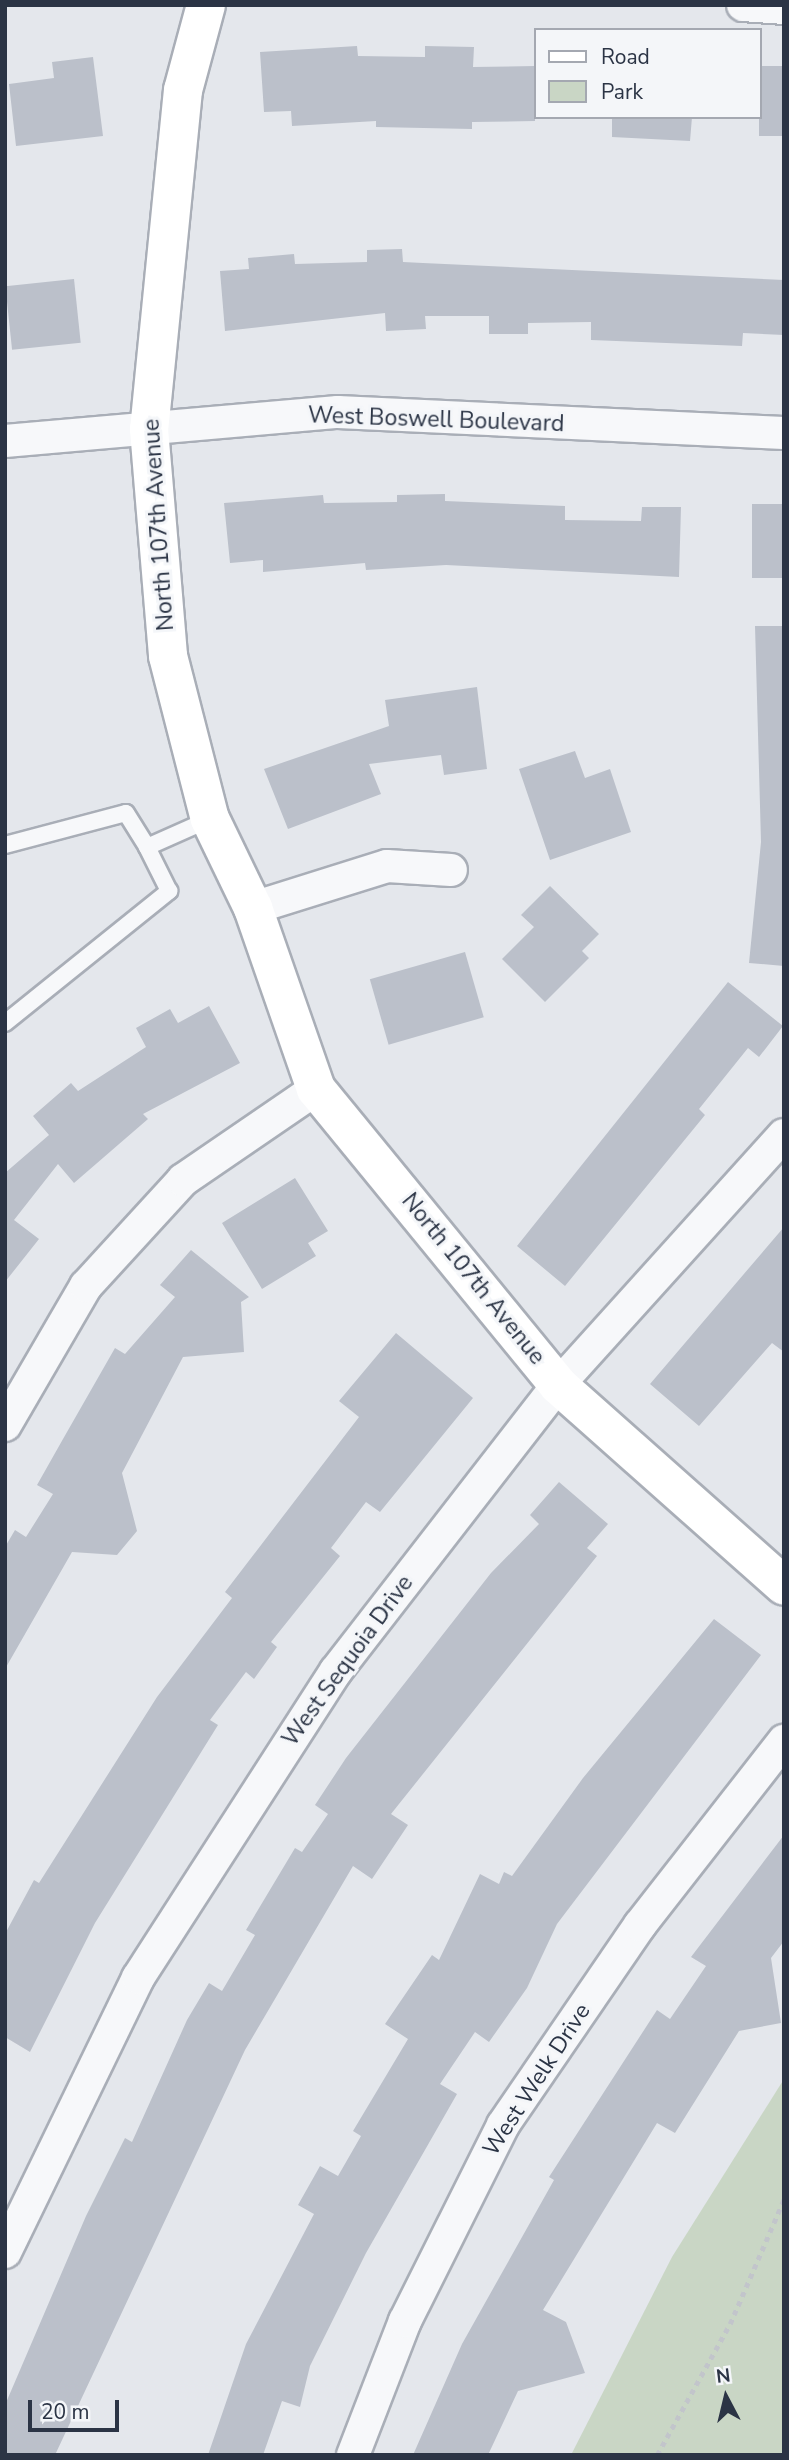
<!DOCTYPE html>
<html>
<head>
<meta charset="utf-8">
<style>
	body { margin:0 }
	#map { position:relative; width:789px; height:2460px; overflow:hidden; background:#e4e7ec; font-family:"Nunito Sans",sans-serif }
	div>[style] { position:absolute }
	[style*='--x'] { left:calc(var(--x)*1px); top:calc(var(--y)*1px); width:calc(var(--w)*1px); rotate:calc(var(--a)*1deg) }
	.green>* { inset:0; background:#c9d6c5 }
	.building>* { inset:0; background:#bbc0ca; transform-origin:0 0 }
	.path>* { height:4.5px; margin-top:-2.25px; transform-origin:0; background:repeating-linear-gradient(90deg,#c2c5cb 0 5px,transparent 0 10px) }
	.roads { filter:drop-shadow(2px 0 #a9aeb7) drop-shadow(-2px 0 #a9aeb7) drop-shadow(0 2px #a9aeb7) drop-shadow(0 -2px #a9aeb7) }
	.lane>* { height:16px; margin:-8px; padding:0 8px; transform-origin:8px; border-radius:8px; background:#f7f8fa }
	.street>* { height:32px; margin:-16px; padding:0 16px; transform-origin:16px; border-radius:16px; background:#f7f8fa }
	.secondary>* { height:38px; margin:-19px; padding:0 19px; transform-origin:19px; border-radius:19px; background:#fff }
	span { translate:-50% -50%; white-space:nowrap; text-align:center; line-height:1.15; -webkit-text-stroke:6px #f4f6f9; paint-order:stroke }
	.street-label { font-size:23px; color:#2b3445 }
	.frame { position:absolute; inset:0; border:7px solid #2b3445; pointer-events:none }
	.legend { position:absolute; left:534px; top:28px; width:228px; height:91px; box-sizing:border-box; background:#f4f6f9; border:2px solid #a4a8b1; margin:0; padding:9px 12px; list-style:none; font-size:21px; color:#2b3445 }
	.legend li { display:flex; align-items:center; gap:14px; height:35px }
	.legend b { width:35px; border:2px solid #a4a8b1 }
	.north { position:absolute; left:691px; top:2362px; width:70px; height:70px; -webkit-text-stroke:5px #f4f6f9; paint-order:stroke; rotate:353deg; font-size:19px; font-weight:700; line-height:28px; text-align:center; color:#2b3445 }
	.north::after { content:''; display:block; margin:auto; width:24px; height:32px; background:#2b3445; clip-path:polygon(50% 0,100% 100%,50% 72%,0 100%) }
	.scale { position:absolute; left:28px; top:2400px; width:91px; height:32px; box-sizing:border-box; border:4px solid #2b3445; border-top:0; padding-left:9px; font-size:21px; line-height:24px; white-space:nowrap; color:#2b3445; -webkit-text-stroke:5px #f4f6f9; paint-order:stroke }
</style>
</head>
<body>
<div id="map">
	<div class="green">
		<i style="clip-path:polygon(784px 2079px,784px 2455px,571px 2455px,672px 2257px)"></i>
	</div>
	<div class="building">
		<i style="clip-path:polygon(357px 46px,358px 56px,425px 57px,425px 46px,474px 47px,473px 67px,535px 66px,535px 121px,472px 122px,472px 129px,376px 127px,376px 121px,292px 126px,291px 111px,264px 112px,260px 52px)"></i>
		<i style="clip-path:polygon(93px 57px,103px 136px,16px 146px,9px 84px,54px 78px,52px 62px)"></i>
		<i style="left:759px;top:66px;width:25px;height:70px"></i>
		<i style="clip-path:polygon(612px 117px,692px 117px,690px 141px,612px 137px)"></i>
		<i style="clip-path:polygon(402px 249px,403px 262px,423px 263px,784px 280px,784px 335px,743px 333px,742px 346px,591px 340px,591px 322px,528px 323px,528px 334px,489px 334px,489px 316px,425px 316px,426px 329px,386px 331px,385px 313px,225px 331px,220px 271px,249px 269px,248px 258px,294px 254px,295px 264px,367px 262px,367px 250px)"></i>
		<i style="left:74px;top:279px;width:64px;height:69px;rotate:84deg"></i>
		<i style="clip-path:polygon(445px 494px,445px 501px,565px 506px,565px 520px,641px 521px,642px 507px,681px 507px,679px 577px,446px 565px,366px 570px,365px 563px,263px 572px,263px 560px,230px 563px,224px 503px,323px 495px,324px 503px,397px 502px,397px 495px)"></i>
		<i style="left:752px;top:504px;width:32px;height:74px"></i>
		<i style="clip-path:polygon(755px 626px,784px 626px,784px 966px,749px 963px,761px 842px)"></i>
		<i style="clip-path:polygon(477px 687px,487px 769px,444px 775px,441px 755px,369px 764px,381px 794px,288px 829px,264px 769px,389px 726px,385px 700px)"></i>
		<i style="clip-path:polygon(575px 751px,585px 778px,610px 769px,631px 832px,550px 860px,519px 769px)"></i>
		<i style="clip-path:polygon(550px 886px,599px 934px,582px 951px,589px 958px,545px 1002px,502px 959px,534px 927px,521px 915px)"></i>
		<i style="left:465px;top:952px;width:68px;height:99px;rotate:74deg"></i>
		<i style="clip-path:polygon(728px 982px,783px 1026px,759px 1057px,748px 1048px,699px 1109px,705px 1115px,565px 1286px,517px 1246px)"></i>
		<i style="clip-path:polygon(209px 1006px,240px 1063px,143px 1114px,148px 1119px,74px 1183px,58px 1164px,14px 1220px,39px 1239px,5px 1282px,5px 1173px,49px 1135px,33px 1116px,71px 1083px,78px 1091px,146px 1047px,136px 1028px,170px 1009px,178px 1023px)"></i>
		<i style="clip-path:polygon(295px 1178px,328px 1231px,308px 1243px,316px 1256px,262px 1289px,222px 1223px)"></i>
		<i style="clip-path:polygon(784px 1227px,784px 1352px,772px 1343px,699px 1426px,650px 1384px)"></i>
		<i style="clip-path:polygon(191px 1250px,249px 1297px,241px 1302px,244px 1352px,183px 1357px,122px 1473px,137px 1531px,117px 1555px,72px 1552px,5px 1669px,5px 1547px,15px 1530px,26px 1537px,53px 1494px,37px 1485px,63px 1439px,115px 1348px,125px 1354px,175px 1297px,160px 1285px)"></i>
		<i style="clip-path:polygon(396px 1333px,473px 1398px,380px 1512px,366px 1502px,331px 1548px,340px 1556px,271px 1642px,277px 1647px,254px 1679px,246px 1672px,210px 1720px,218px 1725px,95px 1923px,30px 2052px,5px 2037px,5px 1934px,34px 1880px,39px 1883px,157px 1697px,232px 1598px,225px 1592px,359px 1417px,339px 1401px)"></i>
		<i style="clip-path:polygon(559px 1482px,608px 1524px,587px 1548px,597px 1556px,391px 1814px,408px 1825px,372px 1879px,353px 1866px,245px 2050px,55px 2455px,5px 2455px,5px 2405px,86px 2216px,125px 2138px,132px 2142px,187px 2020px,209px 1983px,222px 1991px,255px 1935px,246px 1930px,295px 1848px,302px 1852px,328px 1814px,315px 1805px,346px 1758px,491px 1573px,539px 1524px,530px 1515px)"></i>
		<i style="clip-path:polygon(714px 1619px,761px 1655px,557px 1924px,527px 1988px,489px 2042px,475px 2032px,440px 2084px,457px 2094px,366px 2253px,310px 2366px,300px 2407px,282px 2401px,263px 2455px,208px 2455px,246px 2344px,314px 2214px,298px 2205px,320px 2166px,338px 2176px,361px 2136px,353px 2131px,408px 2039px,385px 2024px,432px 1955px,439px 1960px,480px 1874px,499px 1884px,504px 1872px,512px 1876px,583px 1778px)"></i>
		<i style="clip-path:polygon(784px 1835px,784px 1941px,771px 1958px,781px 2023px,739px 2031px,675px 2133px,657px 2123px,543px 2310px,566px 2322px,585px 2373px,518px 2391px,488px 2455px,413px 2455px,462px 2344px,554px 2180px,549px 2177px,657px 2010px,670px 2019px,706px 1966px,691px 1957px)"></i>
	</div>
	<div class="path">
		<i style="--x:657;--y:2455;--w:150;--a:-60.9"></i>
		<i style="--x:730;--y:2324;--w:136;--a:-66.6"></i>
	</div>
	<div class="roads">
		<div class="lane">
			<i style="--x:5;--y:845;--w:125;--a:-14.8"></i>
			<i style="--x:126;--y:813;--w:40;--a:58"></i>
			<i style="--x:5;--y:1023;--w:211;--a:-38.8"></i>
			<i style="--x:169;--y:891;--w:49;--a:-116.6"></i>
			<i style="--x:147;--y:847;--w:69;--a:-24"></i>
		</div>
		<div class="street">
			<i style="--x:743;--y:5;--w:41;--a:4.2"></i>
			<i style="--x:5;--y:441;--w:334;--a:-5"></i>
			<i style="--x:338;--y:412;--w:446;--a:2.7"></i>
			<i style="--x:253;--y:908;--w:140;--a:-17.4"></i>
			<i style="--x:387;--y:866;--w:64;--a:3.6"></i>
			<i style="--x:5;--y:1425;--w:161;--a:-59.8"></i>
			<i style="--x:86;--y:1286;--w:144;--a:-47.5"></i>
			<i style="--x:183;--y:1180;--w:161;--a:-34.4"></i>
			<i style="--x:5;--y:2252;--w:305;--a:-64.1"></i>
			<i style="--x:138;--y:1978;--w:365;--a:-57.2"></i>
			<i style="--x:336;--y:1671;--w:362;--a:-52.2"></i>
			<i style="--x:558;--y:1385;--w:337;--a:-47.9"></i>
			<i style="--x:353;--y:2455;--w:144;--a:-68.8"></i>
			<i style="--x:405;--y:2321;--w:219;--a:-63.4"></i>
			<i style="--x:503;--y:2125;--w:242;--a:-55.6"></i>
			<i style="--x:640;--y:1925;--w:234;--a:-52"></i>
		</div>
		<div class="secondary">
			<i style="--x:206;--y:5;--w:88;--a:105.1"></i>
			<i style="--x:183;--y:90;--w:341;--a:95.7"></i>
			<i style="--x:149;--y:429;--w:228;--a:85.2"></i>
			<i style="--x:168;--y:656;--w:168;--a:75.6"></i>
			<i style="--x:210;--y:819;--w:99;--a:64.2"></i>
			<i style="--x:253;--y:908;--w:192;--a:70.8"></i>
			<i style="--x:316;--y:1089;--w:382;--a:50.7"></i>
			<i style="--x:558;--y:1385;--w:302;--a:41.6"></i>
		</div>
	</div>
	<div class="street-label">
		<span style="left:436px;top:420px;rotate:2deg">West Boswell Boulevard</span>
		<span style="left:159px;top:525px;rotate:-94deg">North 107th Avenue</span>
		<span style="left:473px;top:1279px;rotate:51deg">North 107th Avenue</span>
		<span style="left:348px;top:1661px;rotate:-54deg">West Sequoia Drive</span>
		<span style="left:537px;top:2080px;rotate:-57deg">West Welk Drive</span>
	</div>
	<div class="frame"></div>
	<ul class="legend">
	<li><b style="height:9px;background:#fff"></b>Road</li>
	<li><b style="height:19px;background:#c9d6c5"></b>Park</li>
	</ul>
	<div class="north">N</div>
	<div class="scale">20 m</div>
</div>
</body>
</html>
